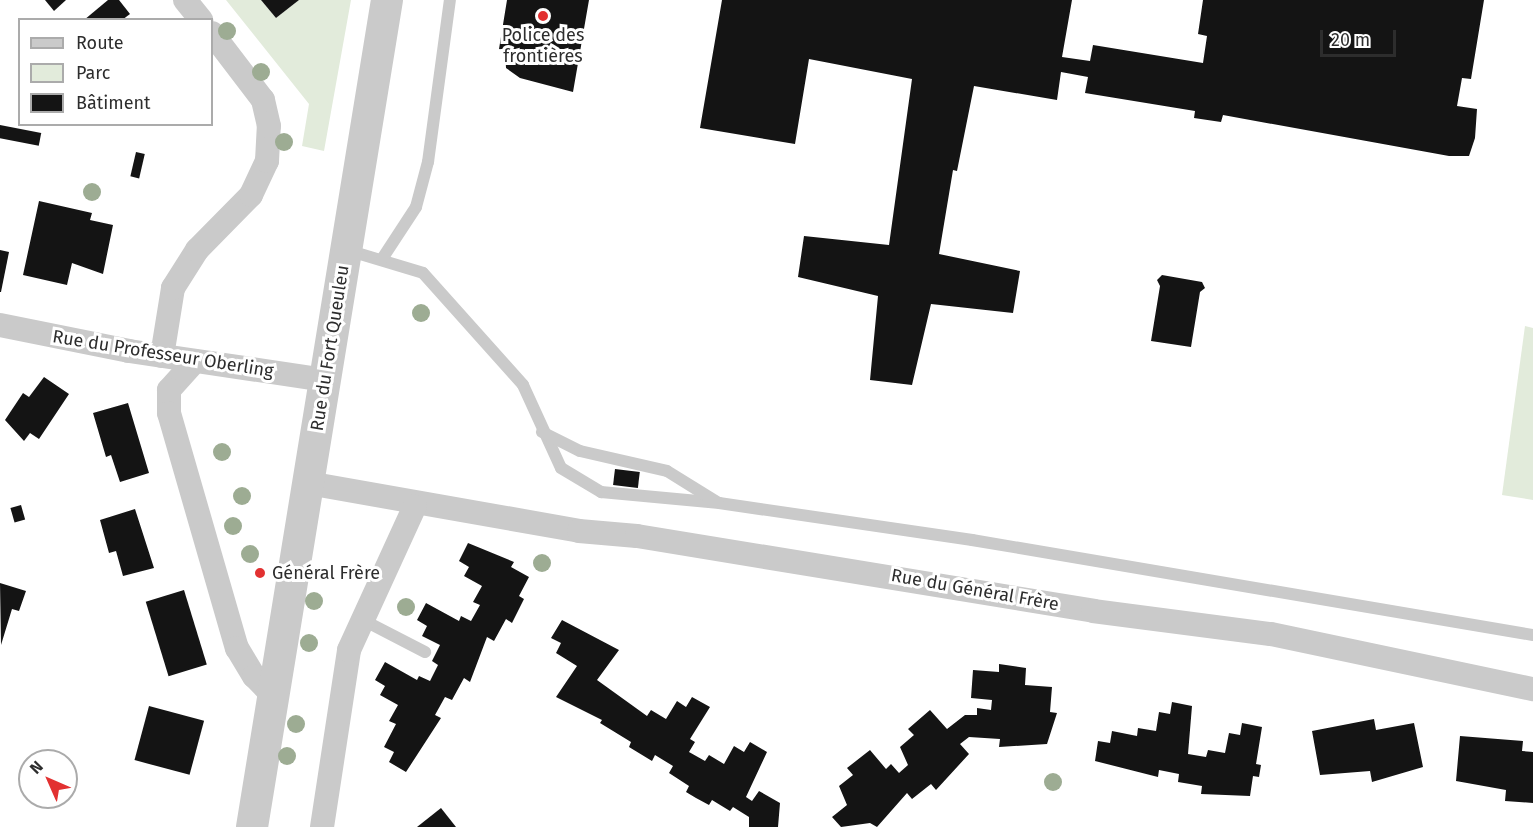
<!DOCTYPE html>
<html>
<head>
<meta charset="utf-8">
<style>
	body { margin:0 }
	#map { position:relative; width:1533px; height:827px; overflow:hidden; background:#fff; font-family:"Fira Sans",sans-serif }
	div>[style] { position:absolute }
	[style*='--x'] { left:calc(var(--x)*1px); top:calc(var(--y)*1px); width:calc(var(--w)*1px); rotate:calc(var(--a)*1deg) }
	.green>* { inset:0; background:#e2ebdb }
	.building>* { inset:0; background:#141414; transform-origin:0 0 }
	.service>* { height:12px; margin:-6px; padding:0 6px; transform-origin:6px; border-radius:6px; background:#cacaca }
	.minor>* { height:24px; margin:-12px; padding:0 12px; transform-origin:12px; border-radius:12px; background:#cacaca }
	.tertiary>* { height:32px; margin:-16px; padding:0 16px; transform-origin:16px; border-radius:16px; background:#cacaca }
	.trees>* { width:18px; height:18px; margin:-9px; border-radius:50%; background:#9dac93 }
	.dots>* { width:16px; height:16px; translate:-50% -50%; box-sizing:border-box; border:3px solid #fff; border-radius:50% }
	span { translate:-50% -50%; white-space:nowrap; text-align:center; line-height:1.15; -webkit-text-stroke:6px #fff; paint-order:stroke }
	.poi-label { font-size:18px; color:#2d2d2d }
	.left { translate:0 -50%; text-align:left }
	.street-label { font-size:18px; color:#2d2d2d }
	.legend { position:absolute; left:18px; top:18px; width:195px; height:108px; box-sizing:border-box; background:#fff; border:2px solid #ababab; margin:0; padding:8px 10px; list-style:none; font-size:18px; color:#2d2d2d }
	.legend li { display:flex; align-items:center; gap:12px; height:30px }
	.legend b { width:30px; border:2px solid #ababab }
	.north { position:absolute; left:18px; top:749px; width:60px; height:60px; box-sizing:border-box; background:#fff; border:2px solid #ababab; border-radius:50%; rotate:315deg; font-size:16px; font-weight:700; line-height:24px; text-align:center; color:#2d2d2d }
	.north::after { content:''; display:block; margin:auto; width:21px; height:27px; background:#e23131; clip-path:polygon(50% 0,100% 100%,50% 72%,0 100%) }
	.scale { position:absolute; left:1320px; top:30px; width:76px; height:27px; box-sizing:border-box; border:3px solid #2d2d2d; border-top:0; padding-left:8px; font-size:18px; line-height:21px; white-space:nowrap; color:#2d2d2d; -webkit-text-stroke:4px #fff; paint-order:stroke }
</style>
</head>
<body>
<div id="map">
	<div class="green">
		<i style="clip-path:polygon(226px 0,261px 0,276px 18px,299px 0,351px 0,324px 151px,302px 146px,309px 104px)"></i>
		<i style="clip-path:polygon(1525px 326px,1533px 328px,1533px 500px,1502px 495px)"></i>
	</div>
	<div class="building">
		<i style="clip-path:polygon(45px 0,66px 0,54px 11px)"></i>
		<i style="clip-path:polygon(108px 0,119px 0,130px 14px,122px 20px,84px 20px)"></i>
		<i style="clip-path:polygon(261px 0,299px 0,276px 18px)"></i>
		<i style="clip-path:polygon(507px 0,589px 0,573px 92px,520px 78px,506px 68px,505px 50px,499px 49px)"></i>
		<i style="clip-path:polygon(722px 0,1072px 0,1062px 57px,1090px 61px,1093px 45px,1203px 63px,1207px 36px,1198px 34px,1203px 0,1484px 0,1471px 79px,1462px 78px,1457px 106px,1477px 109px,1475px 138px,1469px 156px,1449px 156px,1223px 115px,1221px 122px,1194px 118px,1195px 111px,1085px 93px,1088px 77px,1061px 72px,1057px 100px,974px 86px,957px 171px,953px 170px,939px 254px,1020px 271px,1013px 313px,931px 304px,912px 385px,870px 380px,878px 296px,798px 277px,804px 236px,889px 245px,912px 79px,809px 59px,795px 144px,700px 128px)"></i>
		<i style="left:0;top:125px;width:42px;height:13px;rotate:11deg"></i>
		<i style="left:136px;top:152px;width:9px;height:25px;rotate:13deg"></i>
		<i style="clip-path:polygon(39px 201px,92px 213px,90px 220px,113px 225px,103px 274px,72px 263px,67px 285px,23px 275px)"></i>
		<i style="clip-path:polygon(0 250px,9px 252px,1px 292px,0 292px)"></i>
		<i style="clip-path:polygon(1162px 275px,1202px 282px,1205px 288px,1200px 292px,1191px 347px,1151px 341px,1160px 286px,1157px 280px)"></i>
		<i style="clip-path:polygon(44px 377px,69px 394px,39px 439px,30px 433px,24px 441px,5px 420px,23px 393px,29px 397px)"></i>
		<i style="clip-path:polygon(128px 403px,149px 473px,120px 482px,111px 455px,106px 457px,93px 413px)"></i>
		<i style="left:615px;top:469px;width:25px;height:16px;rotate:7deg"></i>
		<i style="left:21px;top:505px;width:15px;height:11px;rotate:74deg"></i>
		<i style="clip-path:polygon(135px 509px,154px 568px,123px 576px,116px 551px,109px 553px,100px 520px)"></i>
		<i style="clip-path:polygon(468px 543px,514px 562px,511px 567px,529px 577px,519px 596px,524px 599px,512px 623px,506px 619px,494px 641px,487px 637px,470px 682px,464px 678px,452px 700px,445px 697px,435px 715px,441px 718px,406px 772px,389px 762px,394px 752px,384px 747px,396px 724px,389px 721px,398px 705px,380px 695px,385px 686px,375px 680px,385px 662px,417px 680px,419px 676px,430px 681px,438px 665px,432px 661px,440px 645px,422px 636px,427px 626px,417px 620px,426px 603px,459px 621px,461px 616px,471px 621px,480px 605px,473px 602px,482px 586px,464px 576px,469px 567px,459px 561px)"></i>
		<i style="clip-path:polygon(0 583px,26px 591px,19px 611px,12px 609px,1px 645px)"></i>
		<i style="left:184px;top:590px;width:78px;height:40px;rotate:73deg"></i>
		<i style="clip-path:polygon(562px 620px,619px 650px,597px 680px,647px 716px,651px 710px,666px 719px,677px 701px,686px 707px,692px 697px,710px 707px,690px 739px,695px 742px,689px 752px,705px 761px,709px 755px,724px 764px,734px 746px,744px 752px,750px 742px,767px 752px,746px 797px,752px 801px,759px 791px,780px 803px,778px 827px,749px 827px,749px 817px,733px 807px,730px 811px,712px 800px,709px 805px,696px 798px,686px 792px,689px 786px,669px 773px,673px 766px,655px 755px,652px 761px,629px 747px,631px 742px,600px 723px,602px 720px,556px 697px,577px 666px,556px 653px,561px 643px,551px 638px)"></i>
		<i style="clip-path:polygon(999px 664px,1026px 668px,1025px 685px,1052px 687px,1050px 712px,1057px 713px,1047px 744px,999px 747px,1000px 739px,969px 737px,960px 744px,969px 754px,936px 790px,931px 784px,912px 799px,907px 793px,877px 827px,870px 823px,841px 827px,832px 817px,847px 805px,839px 786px,853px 775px,847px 768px,870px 750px,886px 769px,891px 764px,899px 773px,908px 765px,900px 747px,914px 735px,908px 729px,930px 710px,947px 729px,965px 715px,977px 715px,977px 708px,991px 710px,992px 700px,971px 698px,973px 670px,999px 672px)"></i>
		<i style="clip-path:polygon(1172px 702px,1192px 706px,1188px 754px,1206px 757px,1208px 750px,1225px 753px,1229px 733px,1240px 735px,1242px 723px,1262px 727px,1256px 764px,1261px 765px,1259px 777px,1253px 776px,1250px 796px,1201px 794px,1202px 786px,1178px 782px,1179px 774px,1159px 770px,1158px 777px,1095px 761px,1098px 741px,1110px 743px,1112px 731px,1137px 736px,1138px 728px,1156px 731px,1159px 712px,1170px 714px)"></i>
		<i style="left:149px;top:706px;width:57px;height:56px;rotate:15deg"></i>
		<i style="clip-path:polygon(1374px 719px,1376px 730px,1414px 723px,1423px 767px,1372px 782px,1370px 771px,1320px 775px,1312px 731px)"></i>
		<i style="clip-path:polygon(1460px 736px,1523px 741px,1522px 751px,1533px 752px,1533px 803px,1505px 801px,1506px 790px,1456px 781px)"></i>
		<i style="clip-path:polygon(441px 808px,456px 827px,417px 827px)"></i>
	</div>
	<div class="service">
		<i style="--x:347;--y:250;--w:79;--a:16.8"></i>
		<i style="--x:423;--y:273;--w:150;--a:48.2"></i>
		<i style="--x:523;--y:385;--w:91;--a:65.4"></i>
		<i style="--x:561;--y:468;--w:47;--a:31"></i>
		<i style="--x:601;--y:492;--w:119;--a:5.3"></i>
		<i style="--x:719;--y:503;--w:256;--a:8.3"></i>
		<i style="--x:972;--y:540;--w:569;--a:9.61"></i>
		<i style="--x:382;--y:259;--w:62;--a:-56.8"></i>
		<i style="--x:416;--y:207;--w:47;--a:-75.1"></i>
		<i style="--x:428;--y:162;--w:163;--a:-82.3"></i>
		<i style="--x:542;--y:432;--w:42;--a:26.6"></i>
		<i style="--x:580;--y:451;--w:89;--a:12.9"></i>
		<i style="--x:667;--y:471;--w:59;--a:31.8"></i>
		<i style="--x:363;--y:620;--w:70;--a:27.3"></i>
	</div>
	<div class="minor">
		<i style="--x:185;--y:0;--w:26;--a:51"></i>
		<i style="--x:0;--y:325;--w:132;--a:11.4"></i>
		<i style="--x:129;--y:351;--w:199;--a:8.4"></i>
		<i style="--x:162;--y:356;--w:69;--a:-80.8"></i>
		<i style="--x:173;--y:288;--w:45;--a:-57.7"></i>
		<i style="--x:197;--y:250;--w:77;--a:-45.5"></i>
		<i style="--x:251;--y:195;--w:38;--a:-65"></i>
		<i style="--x:267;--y:161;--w:35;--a:-87"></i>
		<i style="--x:269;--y:126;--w:27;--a:-103"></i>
		<i style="--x:263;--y:100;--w:84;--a:-127.3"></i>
		<i style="--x:195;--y:361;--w:39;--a:132"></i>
		<i style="--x:169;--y:390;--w:23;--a:90"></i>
		<i style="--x:169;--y:413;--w:245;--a:73.9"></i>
		<i style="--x:237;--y:648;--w:33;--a:59"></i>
		<i style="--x:254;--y:676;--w:28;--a:46"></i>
		<i style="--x:308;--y:483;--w:275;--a:10"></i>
		<i style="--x:579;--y:531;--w:58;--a:4.9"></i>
		<i style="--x:637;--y:536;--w:462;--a:9.3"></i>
		<i style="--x:1093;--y:611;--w:179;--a:7.4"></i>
		<i style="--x:1271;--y:634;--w:268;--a:11.9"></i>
		<i style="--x:322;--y:827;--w:179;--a:-81.3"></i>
		<i style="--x:349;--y:650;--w:158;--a:-65.4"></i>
	</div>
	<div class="tertiary">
		<i style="--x:252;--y:827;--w:838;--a:-80.73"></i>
	</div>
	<div class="trees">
		<i style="left:227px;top:31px"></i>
		<i style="left:261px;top:72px"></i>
		<i style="left:284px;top:142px"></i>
		<i style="left:92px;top:192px"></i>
		<i style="left:421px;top:313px"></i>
		<i style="left:222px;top:452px"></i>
		<i style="left:242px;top:496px"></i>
		<i style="left:233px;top:526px"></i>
		<i style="left:250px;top:554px"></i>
		<i style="left:542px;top:563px"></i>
		<i style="left:314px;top:601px"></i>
		<i style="left:406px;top:607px"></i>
		<i style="left:309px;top:643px"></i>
		<i style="left:296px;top:724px"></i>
		<i style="left:287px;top:756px"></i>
		<i style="left:1053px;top:782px"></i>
	</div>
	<div class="dots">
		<i style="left:543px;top:16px;background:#e23131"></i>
		<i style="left:260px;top:573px;background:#e23131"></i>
	</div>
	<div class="poi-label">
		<span style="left:543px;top:46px">Police des<br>frontières</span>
		<span class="left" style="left:272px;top:573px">Général Frère</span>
	</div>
	<div class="street-label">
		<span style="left:330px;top:348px;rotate:-81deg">Rue du Fort Queuleu</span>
		<span style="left:163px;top:354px;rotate:9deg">Rue du Professeur Oberling</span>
		<span style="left:975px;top:590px;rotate:10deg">Rue du Général Frère</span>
	</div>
	<ul class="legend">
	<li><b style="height:8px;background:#cacaca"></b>Route</li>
	<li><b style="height:16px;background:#e2ebdb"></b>Parc</li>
	<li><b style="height:16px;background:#141414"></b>Bâtiment</li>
	</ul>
	<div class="north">N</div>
	<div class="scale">20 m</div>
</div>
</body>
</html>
